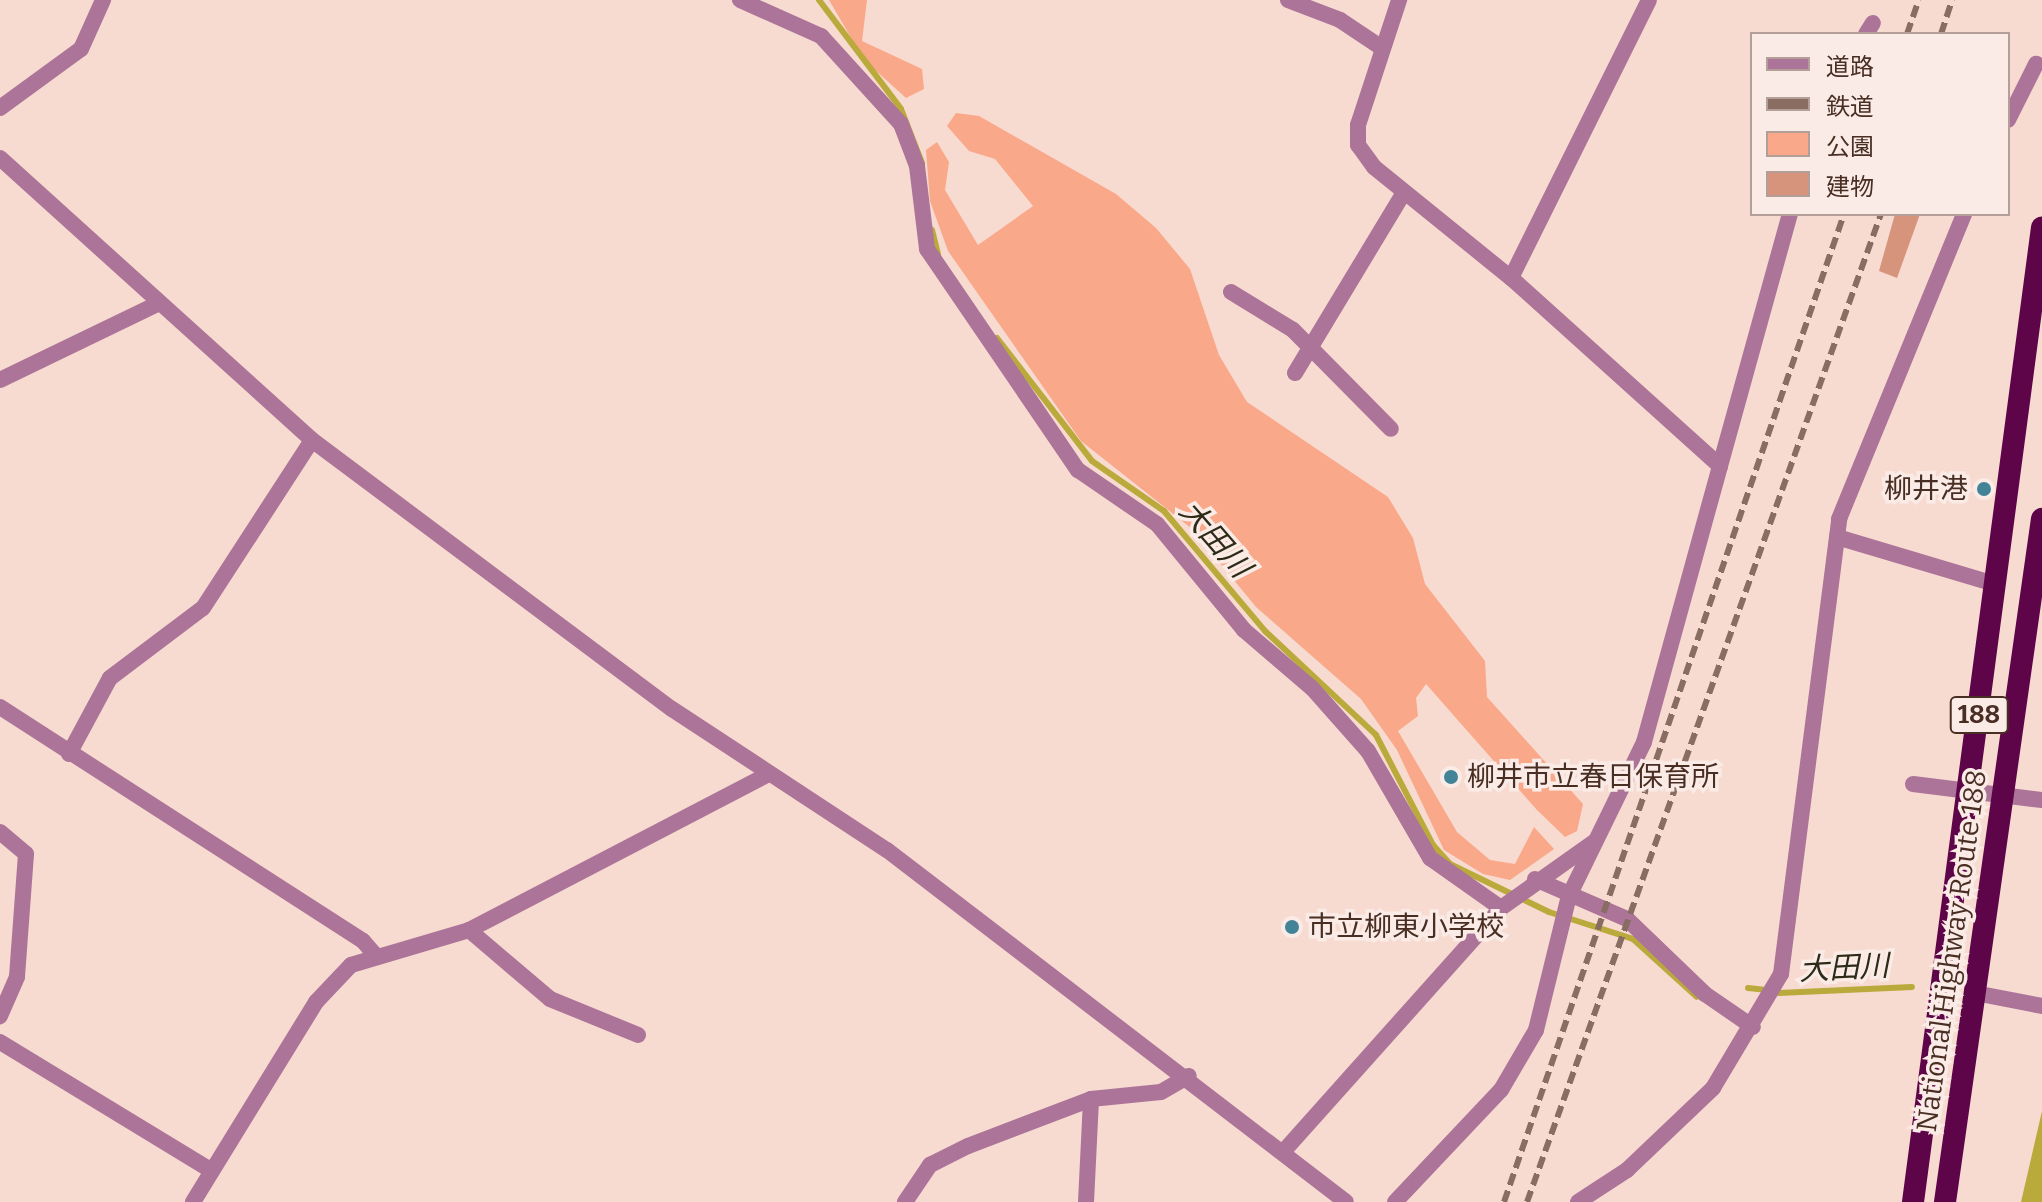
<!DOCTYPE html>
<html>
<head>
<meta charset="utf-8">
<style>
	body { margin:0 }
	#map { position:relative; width:2042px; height:1202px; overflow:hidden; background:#f7dad0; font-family:Bitter,"Noto Sans JP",serif }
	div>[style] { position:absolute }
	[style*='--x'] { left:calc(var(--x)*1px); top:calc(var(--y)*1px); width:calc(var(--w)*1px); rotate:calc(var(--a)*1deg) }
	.green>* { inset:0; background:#faa88a }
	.water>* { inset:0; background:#baaa3c }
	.stream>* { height:6px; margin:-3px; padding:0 3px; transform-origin:3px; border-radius:3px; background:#baaa3c }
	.building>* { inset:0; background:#d7947c }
	.minor>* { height:16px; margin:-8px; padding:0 8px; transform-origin:8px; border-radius:8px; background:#ab7498 }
	.trunk>* { height:22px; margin:-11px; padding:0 11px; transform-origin:11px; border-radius:11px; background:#5e0449 }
	.rail>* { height:6px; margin-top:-3px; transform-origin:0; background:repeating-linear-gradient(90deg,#896d63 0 12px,transparent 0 18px) }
	.dots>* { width:22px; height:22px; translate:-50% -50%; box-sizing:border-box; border:4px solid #faebe6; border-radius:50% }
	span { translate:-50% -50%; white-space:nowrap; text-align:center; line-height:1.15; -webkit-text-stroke:7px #faebe6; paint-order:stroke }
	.shield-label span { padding:2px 6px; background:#faebe6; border:2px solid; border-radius:6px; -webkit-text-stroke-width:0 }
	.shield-label { font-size:26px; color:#492e24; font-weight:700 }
	.poi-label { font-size:28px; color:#492e24 }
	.right { translate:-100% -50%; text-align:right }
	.left { translate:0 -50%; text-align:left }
	.street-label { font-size:28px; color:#492e24 }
	.water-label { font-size:30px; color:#2d2a17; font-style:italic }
	.legend { position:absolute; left:1750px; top:32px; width:260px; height:184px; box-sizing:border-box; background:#faebe6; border:2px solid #b39f98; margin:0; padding:10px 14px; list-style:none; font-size:24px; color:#492e24 }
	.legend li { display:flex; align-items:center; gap:16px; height:40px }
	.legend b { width:40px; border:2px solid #b39f98 }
</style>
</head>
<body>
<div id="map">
	<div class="green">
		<i style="clip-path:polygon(829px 0,867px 0,862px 41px,922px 69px,924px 89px,906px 98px,864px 60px)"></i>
		<i style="clip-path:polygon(956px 113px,979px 116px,1116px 194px,1156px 228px,1190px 269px,1219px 355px,1247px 402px,1388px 497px,1413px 538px,1425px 584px,1485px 661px,1487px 697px,1583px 804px,1577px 831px,1565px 837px,1537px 810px,1426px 684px,1416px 698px,1418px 716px,1398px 731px,1457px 832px,1490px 860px,1515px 864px,1534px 827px,1554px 849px,1510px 880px,1483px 874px,1444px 850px,1397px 750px,1361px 699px,1256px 607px,1191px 528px,1081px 441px,948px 251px,930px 201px,926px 150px,937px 142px,949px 162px,945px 190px,978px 245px,1033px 206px,995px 159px,969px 151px,947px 126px)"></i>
	</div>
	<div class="water">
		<i style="clip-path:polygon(2042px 1111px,2042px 1202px,2021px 1202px)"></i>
	</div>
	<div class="stream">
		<i style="--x:819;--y:0;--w:136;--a:53"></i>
		<i style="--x:901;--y:109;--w:58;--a:68.7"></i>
		<i style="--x:932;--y:230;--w:25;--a:76"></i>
		<i style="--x:997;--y:338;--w:155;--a:52.3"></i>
		<i style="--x:1092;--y:461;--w:88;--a:34.8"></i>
		<i style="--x:1164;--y:511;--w:157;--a:49.9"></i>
		<i style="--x:1265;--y:631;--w:152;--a:43.1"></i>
		<i style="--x:1376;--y:735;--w:124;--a:62.6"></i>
		<i style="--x:1433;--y:845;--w:25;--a:48"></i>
		<i style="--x:1450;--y:864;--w:110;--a:25.9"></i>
		<i style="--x:1549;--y:912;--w:88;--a:17.8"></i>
		<i style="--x:1633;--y:939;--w:86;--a:42.2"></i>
		<i style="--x:1748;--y:988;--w:18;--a:6"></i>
		<i style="--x:1779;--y:993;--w:133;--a:-2.6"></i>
	</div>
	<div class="building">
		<i style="clip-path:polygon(1895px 214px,1920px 214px,1897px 278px,1879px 271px)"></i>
	</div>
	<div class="minor">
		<i style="--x:740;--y:0;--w:89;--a:24"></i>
		<i style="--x:821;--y:36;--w:119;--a:47.7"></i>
		<i style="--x:901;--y:124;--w:45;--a:69.1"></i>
		<i style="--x:917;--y:166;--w:84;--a:83.1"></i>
		<i style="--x:927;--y:249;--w:268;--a:55.7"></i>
		<i style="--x:1078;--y:470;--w:96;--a:34.4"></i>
		<i style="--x:1157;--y:524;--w:137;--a:50.6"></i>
		<i style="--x:1244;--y:630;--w:89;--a:40.5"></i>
		<i style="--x:1312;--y:688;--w:84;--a:48.4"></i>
		<i style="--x:1368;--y:751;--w:124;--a:59.9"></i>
		<i style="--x:1430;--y:858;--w:87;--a:35.2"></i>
		<i style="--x:1288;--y:0;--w:56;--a:21"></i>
		<i style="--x:1340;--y:20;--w:50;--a:33.7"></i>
		<i style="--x:1866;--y:34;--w:13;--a:-58"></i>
		<i style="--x:0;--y:108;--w:100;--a:-36.1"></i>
		<i style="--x:81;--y:49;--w:54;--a:-65.8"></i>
		<i style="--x:2008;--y:120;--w:63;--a:-63.4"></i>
		<i style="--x:0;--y:158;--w:421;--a:42.1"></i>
		<i style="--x:312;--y:440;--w:449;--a:36.8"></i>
		<i style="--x:672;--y:709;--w:257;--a:33.3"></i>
		<i style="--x:887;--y:850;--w:578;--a:37.48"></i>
		<i style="--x:1511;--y:278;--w:310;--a:-63.6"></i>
		<i style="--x:1231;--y:292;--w:73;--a:31.5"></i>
		<i style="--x:1293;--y:330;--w:139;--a:45.3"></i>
		<i style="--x:1295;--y:373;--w:211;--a:-58.9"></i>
		<i style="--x:0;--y:380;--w:177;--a:-25.8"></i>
		<i style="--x:1720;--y:466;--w:262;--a:-74.5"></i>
		<i style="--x:1837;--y:537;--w:165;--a:16.6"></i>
		<i style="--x:0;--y:707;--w:432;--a:32.8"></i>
		<i style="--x:363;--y:941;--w:18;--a:49"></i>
		<i style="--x:69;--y:754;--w:86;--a:-61.7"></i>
		<i style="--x:110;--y:678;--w:116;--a:-37"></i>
		<i style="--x:203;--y:608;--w:200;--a:-57"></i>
		<i style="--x:1913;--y:784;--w:130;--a:7.1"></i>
		<i style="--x:0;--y:832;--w:34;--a:40"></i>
		<i style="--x:26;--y:854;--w:123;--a:94.2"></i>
		<i style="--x:17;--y:977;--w:43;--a:113.6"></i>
		<i style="--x:1535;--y:879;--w:100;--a:23.5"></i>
		<i style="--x:1627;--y:919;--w:108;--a:43.9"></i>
		<i style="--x:1705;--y:994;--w:58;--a:34.5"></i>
		<i style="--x:469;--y:930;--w:106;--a:40.4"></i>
		<i style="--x:550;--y:999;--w:95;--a:22.2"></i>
		<i style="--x:1975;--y:993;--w:68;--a:11"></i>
		<i style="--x:0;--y:1042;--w:248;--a:31.3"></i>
		<i style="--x:1283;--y:1152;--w:327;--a:-48.2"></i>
		<i style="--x:1501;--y:908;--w:114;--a:-35.4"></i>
		<i style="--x:193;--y:1202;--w:235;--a:-58.4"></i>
		<i style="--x:316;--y:1002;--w:51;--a:-46.6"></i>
		<i style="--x:351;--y:965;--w:123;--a:-16.5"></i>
		<i style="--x:469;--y:930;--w:338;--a:-27.5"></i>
		<i style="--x:905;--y:1202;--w:45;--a:-56"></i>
		<i style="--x:930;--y:1165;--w:42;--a:-26.6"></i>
		<i style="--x:968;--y:1146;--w:132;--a:-20.9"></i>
		<i style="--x:1091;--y:1099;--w:70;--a:-5.7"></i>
		<i style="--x:1161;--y:1092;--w:32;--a:-30"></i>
		<i style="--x:1086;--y:1202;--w:103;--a:-87.2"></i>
		<i style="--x:1395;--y:1202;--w:154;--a:-46.6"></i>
		<i style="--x:1501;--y:1090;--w:69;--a:-59.7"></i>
		<i style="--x:1536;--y:1030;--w:138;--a:-76.2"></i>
		<i style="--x:1569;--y:896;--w:171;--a:-64"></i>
		<i style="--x:1644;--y:742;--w:286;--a:-74.6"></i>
		<i style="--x:1720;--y:466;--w:281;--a:-138"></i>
		<i style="--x:1511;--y:278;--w:176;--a:-141"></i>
		<i style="--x:1374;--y:167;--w:27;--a:-126"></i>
		<i style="--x:1358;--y:145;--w:20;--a:-90"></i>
		<i style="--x:1358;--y:125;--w:132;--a:-71.8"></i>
		<i style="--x:1578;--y:1202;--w:59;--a:-33.1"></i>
		<i style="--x:1627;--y:1170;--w:119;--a:-43.6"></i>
		<i style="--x:1713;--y:1088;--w:133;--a:-59.2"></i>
		<i style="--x:1781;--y:974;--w:459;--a:-82.7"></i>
		<i style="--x:1839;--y:519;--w:330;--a:-67.7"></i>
	</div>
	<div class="trunk">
		<i style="--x:1913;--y:1202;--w:983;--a:-82.46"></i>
		<i style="--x:1945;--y:1202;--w:690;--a:-81.92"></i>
	</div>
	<div class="rail">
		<i style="--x:1907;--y:34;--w:36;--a:-71"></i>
		<i style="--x:1941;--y:34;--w:36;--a:-72"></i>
		<i style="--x:1504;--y:1202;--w:1045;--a:-71.01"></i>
		<i style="--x:1527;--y:1202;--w:1050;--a:-70.29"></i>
	</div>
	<div class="dots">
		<i style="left:1984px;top:489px;background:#438397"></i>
		<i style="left:1451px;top:777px;background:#438397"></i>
		<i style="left:1292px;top:927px;background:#438397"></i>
	</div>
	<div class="shield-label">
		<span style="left:1979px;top:715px">188</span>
	</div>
	<div class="poi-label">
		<span class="right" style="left:1968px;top:489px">柳井港</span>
		<span class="left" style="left:1467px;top:777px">柳井市立春日保育所</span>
		<span class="left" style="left:1308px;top:927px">市立柳東小学校</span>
	</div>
	<div class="street-label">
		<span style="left:1952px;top:951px;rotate:-82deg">National Highway Route 188</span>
	</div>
	<div class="water-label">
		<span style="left:1215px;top:539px;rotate:49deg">大田川</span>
		<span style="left:1844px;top:968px;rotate:-3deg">大田川</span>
	</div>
	<ul class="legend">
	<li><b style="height:10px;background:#ab7498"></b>道路</li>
	<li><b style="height:10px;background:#896d63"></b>鉄道</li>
	<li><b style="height:22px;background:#faa88a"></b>公園</li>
	<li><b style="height:22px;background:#d7947c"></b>建物</li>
	</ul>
</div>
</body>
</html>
